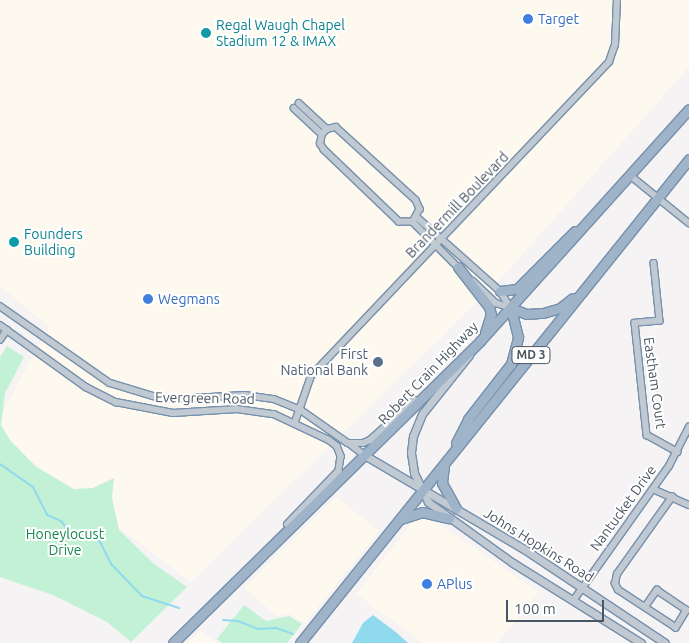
<!DOCTYPE html>
<html>
<head>
<meta charset="utf-8">
<style>
	body { margin:0 }
	#map { position:relative; width:689px; height:643px; overflow:hidden; background:#f5f3f3; font-family:Ubuntu,sans-serif }
	div>[style] { position:absolute }
	[style*='--x'] { left:calc(var(--x)*1px); top:calc(var(--y)*1px); width:calc(var(--w)*1px); rotate:calc(var(--a)*1deg) }
	.commercial>* { inset:0; background:#fdf9ef }
	.green>* { inset:0; background:#c3f1d5 }
	.water>* { inset:0; background:#90daee }
	.stream>* { height:2px; margin:-1px; padding:0 1px; transform-origin:1px; border-radius:1px; background:#90daee }
	.roads { filter:drop-shadow(1px 0 #7690ad) drop-shadow(-1px 0 #7690ad) drop-shadow(0 1px #7690ad) drop-shadow(0 -1px #7690ad) }
	.minor>* { height:5.5px; margin:-2.75px; padding:0 2.75px; transform-origin:2.75px; border-radius:2.75px; background:#c1cad2 }
	.tertiary>* { height:7px; margin:-3.5px; padding:0 3.5px; transform-origin:3.5px; border-radius:3.5px; background:#c1cad2 }
	.trunk>* { height:9px; margin:-4.5px; padding:0 4.5px; transform-origin:4.5px; border-radius:4.5px; background:#9fb4c9 }
	.dots>* { width:14px; height:14px; translate:-50% -50%; box-sizing:border-box; border:2px solid #fff; border-radius:50% }
	span { translate:-50% -50%; white-space:nowrap; text-align:center; line-height:1.15; -webkit-text-stroke:4px #fff; paint-order:stroke }
	.shield-label span { padding:1px 4px; background:#fff; border:1px solid; border-radius:4px; -webkit-text-stroke-width:0 }
	.shield-label { font-size:12px; color:#4a5661; font-weight:700 }
	.shop-label { font-size:14px; color:#366cbe }
	.left { translate:0 -50%; text-align:left }
	.culture-label { font-size:14px; color:#0d838f }
	.street-label { font-size:14px; color:#4a5661 }
	.service-label { font-size:14px; color:#4e5e75 }
	.right { translate:-100% -50%; text-align:right }
	.park-label { font-size:14px; color:#17864f }
	.scale { position:absolute; left:506px; top:600px; width:98px; height:22px; box-sizing:border-box; border:2px solid #4a5661; border-top:0; padding-left:6px; font-size:15px; line-height:18px; white-space:nowrap; color:#4a5661; -webkit-text-stroke:4px #fff; paint-order:stroke }
</style>
</head>
<body>
<div id="map">
	<div class="commercial">
		<i style="clip-path:polygon(0 0,689px 0,689px 67px,503px 276px,191px 582px,0 437px,0 417px,49px 327px,0 286px)"></i>
		<i style="clip-path:polygon(336px 497px,379px 531px,305px 623px,290px 614px,277px 616px,244px 588px)"></i>
		<i style="clip-path:polygon(427px 516px,539px 592px,497px 643px,423px 643px,356px 594px,415px 519px)"></i>
		<i style="clip-path:polygon(201px 630px,216px 643px,187px 643px)"></i>
	</div>
	<div class="green">
		<i style="clip-path:polygon(7px 346px,24px 357px,5px 393px,1px 425px,10px 440px,36px 467px,74px 489px,93px 488px,114px 478px,112px 498px,119px 530px,154px 564px,187px 587px,131px 642px,107px 622px,53px 595px,0 577px,0 357px)"></i>
		<i style="clip-path:polygon(244px 605px,266px 621px,289px 616px,302px 624px,287px 643px,222px 643px,217px 639px)"></i>
	</div>
	<div class="water">
		<i style="clip-path:polygon(373px 615px,397px 633px,408px 643px,352px 643px,363px 623px)"></i>
	</div>
	<div class="stream">
		<i style="--x:0;--y:464;--w:40;--a:34.9"></i>
		<i style="--x:33;--y:487;--w:31;--a:63"></i>
		<i style="--x:47;--y:515;--w:15;--a:23"></i>
		<i style="--x:61;--y:521;--w:22;--a:51"></i>
		<i style="--x:75;--y:538;--w:24;--a:5"></i>
		<i style="--x:99;--y:540;--w:27;--a:63"></i>
		<i style="--x:111;--y:564;--w:45;--a:45.9"></i>
		<i style="--x:142;--y:596;--w:39;--a:18"></i>
		<i style="--x:223;--y:620;--w:15;--a:4"></i>
		<i style="--x:238;--y:621;--w:22;--a:22"></i>
		<i style="--x:258;--y:629;--w:18;--a:-3"></i>
		<i style="--x:276;--y:628;--w:18;--a:19"></i>
	</div>
	<div class="roads">
		<div class="minor">
			<i style="--x:299;--y:103;--w:38;--a:43"></i>
			<i style="--x:294;--y:108;--w:38;--a:43"></i>
			<i style="--x:336;--y:127;--w:108;--a:42.4"></i>
			<i style="--x:416;--y:200;--w:10;--a:66"></i>
			<i style="--x:420;--y:209;--w:15;--a:118"></i>
			<i style="--x:413;--y:222;--w:14;--a:180"></i>
			<i style="--x:399;--y:222;--w:104;--a:-136.2"></i>
			<i style="--x:324;--y:150;--w:7;--a:-124"></i>
			<i style="--x:320;--y:144;--w:10;--a:-79"></i>
			<i style="--x:322;--y:134;--w:7;--a:-45"></i>
			<i style="--x:327;--y:129;--w:9;--a:-13"></i>
			<i style="--x:631;--y:176;--w:75;--a:39"></i>
			<i style="--x:417;--y:217;--w:111;--a:41.7"></i>
			<i style="--x:500;--y:291;--w:20;--a:57"></i>
			<i style="--x:413;--y:222;--w:66;--a:45"></i>
			<i style="--x:654;--y:263;--w:58;--a:84.1"></i>
			<i style="--x:660;--y:321;--w:25;--a:175"></i>
			<i style="--x:635;--y:323;--w:113;--a:83.9"></i>
			<i style="--x:647;--y:435;--w:35;--a:29"></i>
			<i style="--x:473;--y:281;--w:32;--a:44"></i>
			<i style="--x:496;--y:303;--w:16;--a:18"></i>
			<i style="--x:0;--y:306;--w:134;--a:35"></i>
			<i style="--x:110;--y:383;--w:45;--a:16.8"></i>
			<i style="--x:153;--y:396;--w:22;--a:8"></i>
			<i style="--x:175;--y:399;--w:70;--a:-3.3"></i>
			<i style="--x:245;--y:395;--w:29;--a:8"></i>
			<i style="--x:274;--y:399;--w:29;--a:22"></i>
			<i style="--x:301;--y:410;--w:57;--a:35.1"></i>
			<i style="--x:348;--y:443;--w:15;--a:0"></i>
			<i style="--x:363;--y:443;--w:8;--a:-23"></i>
			<i style="--x:370;--y:440;--w:60;--a:-41.6"></i>
			<i style="--x:0;--y:325;--w:106;--a:35.8"></i>
			<i style="--x:86;--y:387;--w:34;--a:27"></i>
			<i style="--x:116;--y:402;--w:58;--a:10.9"></i>
			<i style="--x:173;--y:413;--w:64;--a:-3.6"></i>
			<i style="--x:237;--y:409;--w:37;--a:8"></i>
			<i style="--x:274;--y:414;--w:61;--a:25.3"></i>
			<i style="--x:329;--y:440;--w:10;--a:37"></i>
			<i style="--x:337;--y:446;--w:11;--a:68"></i>
			<i style="--x:341;--y:456;--w:15;--a:98"></i>
			<i style="--x:339;--y:471;--w:74;--a:133.9"></i>
			<i style="--x:0;--y:340;--w:12;--a:-55"></i>
			<i style="--x:295;--y:422;--w:49;--a:-70.8"></i>
			<i style="--x:311;--y:376;--w:433;--a:-46.5"></i>
			<i style="--x:609;--y:62;--w:18;--a:-71"></i>
			<i style="--x:615;--y:45;--w:45;--a:-87.5"></i>
			<i style="--x:350;--y:444;--w:20;--a:37"></i>
			<i style="--x:653;--y:489;--w:39;--a:24"></i>
			<i style="--x:573;--y:601;--w:166;--a:-54.6"></i>
			<i style="--x:669;--y:466;--w:44;--a:-62.9"></i>
			<i style="--x:645;--y:607;--w:21;--a:-55"></i>
			<i style="--x:657;--y:590;--w:36;--a:34"></i>
			<i style="--x:687;--y:610;--w:21;--a:121"></i>
			<i style="--x:676;--y:628;--w:69;--a:-146.8"></i>
			<i style="--x:618;--y:590;--w:7;--a:-117"></i>
			<i style="--x:615;--y:584;--w:10;--a:-79"></i>
			<i style="--x:617;--y:574;--w:95;--a:-54.5"></i>
		</div>
		<div class="tertiary">
			<i style="--x:469;--y:355;--w:75;--a:128.5"></i>
			<i style="--x:422;--y:414;--w:24;--a:112"></i>
			<i style="--x:413;--y:436;--w:17;--a:97"></i>
			<i style="--x:411;--y:453;--w:20;--a:81"></i>
			<i style="--x:414;--y:473;--w:32;--a:64"></i>
			<i style="--x:428;--y:502;--w:105;--a:35.7"></i>
			<i style="--x:513;--y:563;--w:151;--a:32"></i>
			<i style="--x:366;--y:456;--w:183;--a:30.5"></i>
			<i style="--x:524;--y:549;--w:169;--a:33.7"></i>
		</div>
		<div class="trunk">
			<i style="--x:458;--y:267;--w:51;--a:52.2"></i>
			<i style="--x:489;--y:307;--w:7;--a:74"></i>
			<i style="--x:491;--y:314;--w:19;--a:108"></i>
			<i style="--x:500;--y:291;--w:17;--a:-7"></i>
			<i style="--x:517;--y:289;--w:82;--a:-45"></i>
			<i style="--x:511;--y:308;--w:17;--a:21"></i>
			<i style="--x:527;--y:314;--w:16;--a:-4"></i>
			<i style="--x:543;--y:313;--w:18;--a:-16"></i>
			<i style="--x:560;--y:308;--w:16;--a:-38"></i>
			<i style="--x:456;--y:443;--w:27;--a:-63"></i>
			<i style="--x:468;--y:419;--w:70;--a:-52"></i>
			<i style="--x:511;--y:364;--w:28;--a:-75"></i>
			<i style="--x:518;--y:337;--w:30;--a:-104"></i>
			<i style="--x:444;--y:466;--w:17;--a:97"></i>
			<i style="--x:442;--y:483;--w:29;--a:61"></i>
			<i style="--x:401;--y:519;--w:22;--a:-18"></i>
			<i style="--x:422;--y:512;--w:28;--a:13"></i>
			<i style="--x:173;--y:643;--w:431;--a:-44.5"></i>
			<i style="--x:480;--y:341;--w:312;--a:-48"></i>
			<i style="--x:300;--y:643;--w:621;--a:-51.21"></i>
		</div>
	</div>
	<div class="dots">
		<i style="left:528px;top:19px;background:#3f7fe0"></i>
		<i style="left:206px;top:33px;background:#0f9aa8"></i>
		<i style="left:14px;top:242px;background:#0f9aa8"></i>
		<i style="left:148px;top:299px;background:#3f7fe0"></i>
		<i style="left:378px;top:362px;background:#5c6f8a"></i>
		<i style="left:427px;top:584px;background:#3f7fe0"></i>
	</div>
	<div class="shield-label">
		<span style="left:531px;top:355px">MD 3</span>
	</div>
	<div class="shop-label">
		<span class="left" style="left:538px;top:19px">Target</span>
		<span class="left" style="left:158px;top:299px">Wegmans</span>
		<span class="left" style="left:437px;top:584px">APlus</span>
	</div>
	<div class="culture-label">
		<span class="left" style="left:216px;top:33px">Regal Waugh Chapel<br>Stadium 12 &amp; IMAX</span>
		<span class="left" style="left:24px;top:242px">Founders<br>Building</span>
	</div>
	<div class="street-label">
		<span style="left:457px;top:205px;rotate:-46deg">Brandermill Boulevard</span>
		<span style="left:428px;top:373px;rotate:-46deg">Robert Crain Highway</span>
		<span style="left:655px;top:383px;rotate:82deg">Eastham Court</span>
		<span style="left:205px;top:398px;rotate:1deg">Evergreen Road</span>
		<span style="left:623px;top:508px;rotate:-54deg">Nantucket Drive</span>
		<span style="left:539px;top:545px;rotate:32deg">Johns Hopkins Road</span>
	</div>
	<div class="service-label">
		<span class="right" style="left:368px;top:362px">First<br>National Bank</span>
	</div>
	<div class="park-label">
		<span style="left:65px;top:542px">Honeylocust<br>Drive</span>
	</div>
	<div class="scale">100 m</div>
</div>
</body>
</html>
